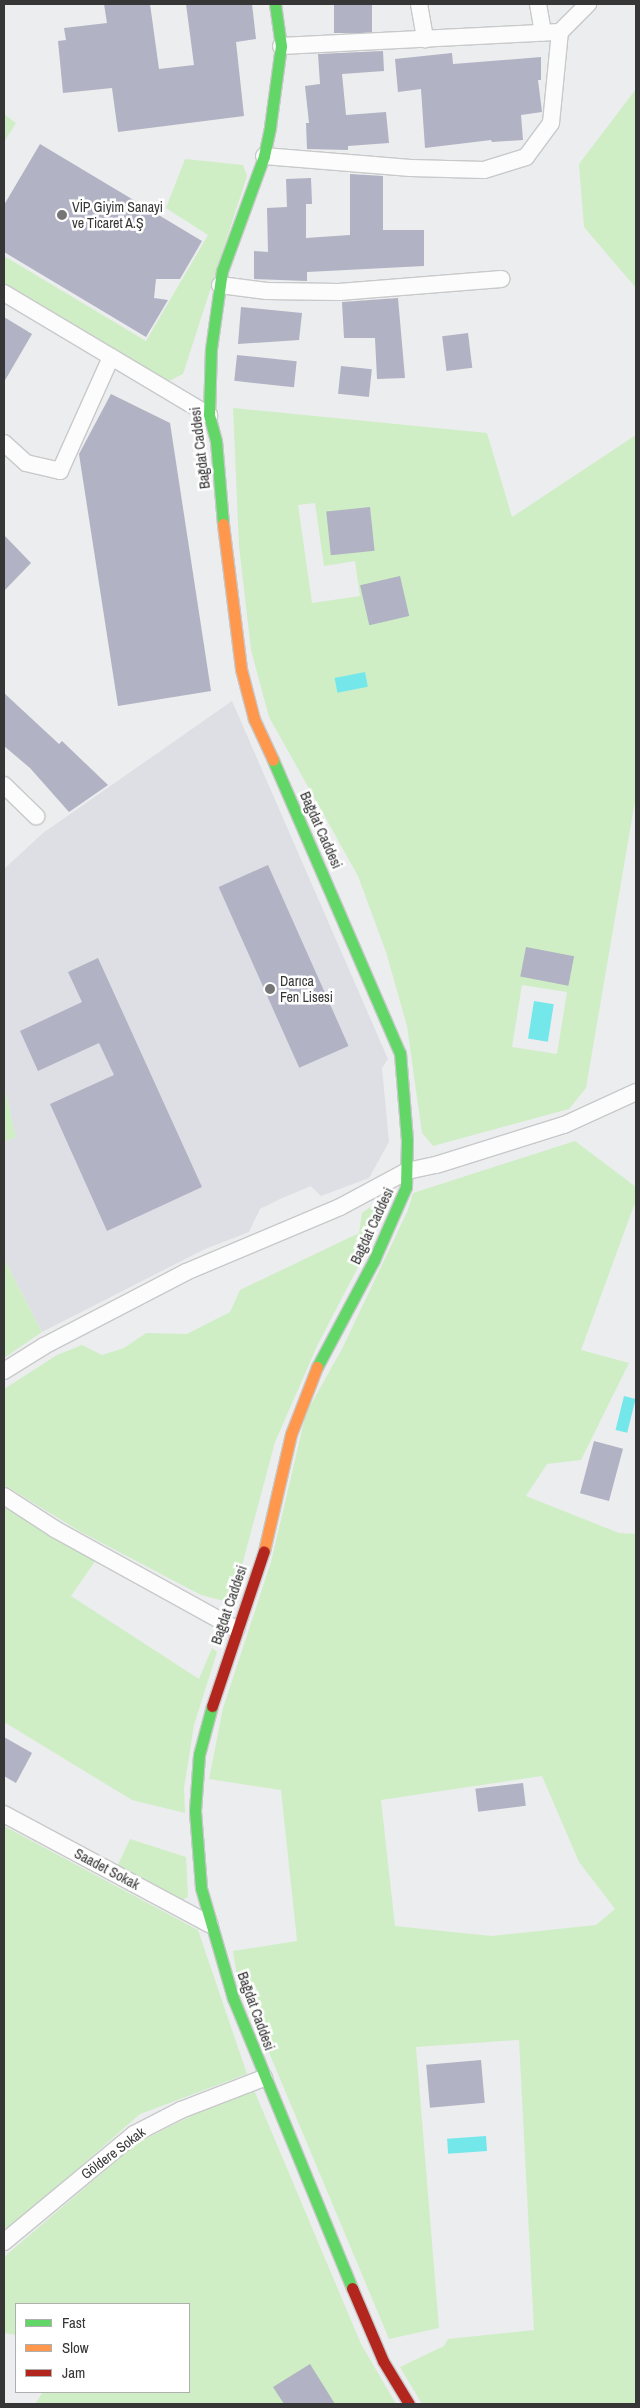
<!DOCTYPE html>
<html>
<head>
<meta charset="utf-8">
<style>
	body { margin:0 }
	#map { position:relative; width:640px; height:2408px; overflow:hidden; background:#ecedee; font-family:"Archivo Narrow",sans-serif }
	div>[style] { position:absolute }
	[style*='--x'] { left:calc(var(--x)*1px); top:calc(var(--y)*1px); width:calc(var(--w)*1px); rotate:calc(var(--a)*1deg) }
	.built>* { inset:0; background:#dddfe5 }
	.green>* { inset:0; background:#cfeec6 }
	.water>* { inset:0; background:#74e7eb; transform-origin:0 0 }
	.building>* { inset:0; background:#b1b2c3; transform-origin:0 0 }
	.roads { filter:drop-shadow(1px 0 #c8c9ca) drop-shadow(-1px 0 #c8c9ca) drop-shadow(0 1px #c8c9ca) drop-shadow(0 -1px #c8c9ca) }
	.street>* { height:16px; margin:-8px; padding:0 8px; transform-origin:8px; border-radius:8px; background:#fcfcfc }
	.fast>* { height:11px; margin:-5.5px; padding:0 5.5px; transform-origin:5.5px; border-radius:5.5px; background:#63d668 }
	.slow>* { height:11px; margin:-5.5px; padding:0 5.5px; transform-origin:5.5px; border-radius:5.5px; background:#ff974d }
	.jam>* { height:11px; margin:-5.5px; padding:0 5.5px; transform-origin:5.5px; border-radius:5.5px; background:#b3261e }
	.dots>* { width:14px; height:14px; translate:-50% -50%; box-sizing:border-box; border:2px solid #fff; border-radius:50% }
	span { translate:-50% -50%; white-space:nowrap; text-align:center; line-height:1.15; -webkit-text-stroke:5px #fff; paint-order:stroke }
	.poi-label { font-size:14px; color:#363637 }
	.left { translate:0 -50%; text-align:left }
	.street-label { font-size:14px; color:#363637 }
	.frame { position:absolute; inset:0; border:5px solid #363637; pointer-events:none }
	.legend { position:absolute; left:15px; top:2303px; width:175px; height:90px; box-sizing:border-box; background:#fff; border:1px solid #afafaf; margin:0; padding:6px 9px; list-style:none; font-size:15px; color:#363637 }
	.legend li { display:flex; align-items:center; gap:10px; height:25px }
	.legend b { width:25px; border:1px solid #afafaf }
</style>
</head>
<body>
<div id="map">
	<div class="built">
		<i style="clip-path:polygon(232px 701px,388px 1059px,382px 1068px,389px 1142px,369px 1178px,321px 1196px,311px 1186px,280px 1199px,260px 1209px,249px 1232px,205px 1249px,42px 1332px,4px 1259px,4px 1142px,16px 1137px,4px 1087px,4px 869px,43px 833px)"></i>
	</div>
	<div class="green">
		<i style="clip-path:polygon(636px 89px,636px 288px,584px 227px,579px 164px)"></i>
		<i style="clip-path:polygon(4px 114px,16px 123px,4px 142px)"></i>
		<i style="clip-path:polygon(185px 159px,243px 165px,247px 176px,183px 374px,167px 382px,4px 286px,4px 256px,146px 341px,208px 235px,166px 208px)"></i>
		<i style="clip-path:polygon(evenodd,233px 408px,487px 433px,512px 517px,636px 435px,636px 795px,586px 1088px,569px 1109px,433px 1146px,422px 1133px,407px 1026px,386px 952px,358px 876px,269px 717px,251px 650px,239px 546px,233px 408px,315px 503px,324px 566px,355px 561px,360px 596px,312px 603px,298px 505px,315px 503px,233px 408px,522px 985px,567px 992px,557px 1054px,512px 1047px,522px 985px)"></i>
		<i style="clip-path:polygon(4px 1087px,16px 1137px,4px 1142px)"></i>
		<i style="clip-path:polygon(evenodd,575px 1141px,636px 1187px,636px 1200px,581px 1350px,629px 1363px,581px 1460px,547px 1464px,526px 1496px,619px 1533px,636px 1534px,636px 2404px,422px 2404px,400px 2367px,444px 2346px,448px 2339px,534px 2330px,519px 2040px,416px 2047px,439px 2328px,389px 2339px,237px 1976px,233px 1951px,297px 1941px,281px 1790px,209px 1779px,223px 1708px,271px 1562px,306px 1413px,342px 1349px,408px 1210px,413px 1193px,575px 1141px,542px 1776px,579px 1862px,615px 1909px,596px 1925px,491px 1936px,395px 1926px,381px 1800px,542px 1776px)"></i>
		<i style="clip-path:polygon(373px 1205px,379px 1209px,370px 1244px,318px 1344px,275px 1442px,232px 1603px,201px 1595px,81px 1532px,4px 1485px,4px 1389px,57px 1355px,82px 1345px,102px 1355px,124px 1348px,146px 1333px,187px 1334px,230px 1312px,240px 1290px,359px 1233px,362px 1213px)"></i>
		<i style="clip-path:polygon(4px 1259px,42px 1332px,4px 1358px)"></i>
		<i style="clip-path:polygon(4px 1501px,98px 1557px,71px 1596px,199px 1679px,212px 1648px,217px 1652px,194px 1725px,184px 1788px,185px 1813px,132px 1800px,4px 1722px)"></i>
		<i style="clip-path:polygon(4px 1826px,198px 1930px,247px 2074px,140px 2114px,21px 2219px,6px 2228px,4px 2227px)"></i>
		<i style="clip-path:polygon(130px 1839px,186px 1857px,188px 1897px,179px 1901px,117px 1867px)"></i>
		<i style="clip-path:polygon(254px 2090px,361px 2344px,396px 2404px,35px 2404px,43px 2392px,189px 2392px,189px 2304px,16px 2304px,16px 2335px,4px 2333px,4px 2257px,137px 2143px,231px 2096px)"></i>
	</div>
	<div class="water">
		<i style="left:365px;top:672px;width:15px;height:31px;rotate:79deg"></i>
		<i style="left:534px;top:1001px;width:20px;height:38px;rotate:9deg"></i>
		<i style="left:624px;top:1396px;width:12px;height:35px;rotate:14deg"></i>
		<i style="left:486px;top:2136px;width:15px;height:39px;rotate:86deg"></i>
	</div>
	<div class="building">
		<i style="clip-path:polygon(104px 4px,150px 4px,159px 69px,194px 65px,186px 4px,252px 4px,256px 39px,236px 42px,244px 116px,118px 132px,112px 88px,63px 93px,58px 41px,66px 40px,64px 28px,107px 23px)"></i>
		<i style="left:334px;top:4px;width:38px;height:29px"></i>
		<i style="clip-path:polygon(383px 51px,384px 71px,342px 74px,346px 115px,386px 112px,389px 143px,348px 146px,348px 150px,307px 149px,306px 123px,309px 123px,305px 86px,320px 84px,318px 54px)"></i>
		<i style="clip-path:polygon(452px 53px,453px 64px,541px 57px,541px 80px,538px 80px,542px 112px,521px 115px,523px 140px,492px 142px,491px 140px,425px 148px,421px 89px,398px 92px,395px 59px)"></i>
		<i style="clip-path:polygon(40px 144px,202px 241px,180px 279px,156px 279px,154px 298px,168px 300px,146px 337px,4px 252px,4px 205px)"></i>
		<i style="clip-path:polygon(350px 174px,383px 176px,383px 230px,424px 230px,424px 266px,307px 272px,307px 281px,254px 279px,254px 251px,268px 252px,267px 208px,287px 207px,286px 179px,311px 178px,312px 204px,306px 204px,306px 238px,350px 235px)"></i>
		<i style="clip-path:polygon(398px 298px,405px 378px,377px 379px,375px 338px,344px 338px,342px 302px)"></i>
		<i style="clip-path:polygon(241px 307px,302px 313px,299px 340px,238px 344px)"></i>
		<i style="clip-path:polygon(4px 317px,32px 334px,4px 382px)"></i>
		<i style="left:468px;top:333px;width:35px;height:26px;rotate:83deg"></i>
		<i style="left:237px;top:355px;width:60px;height:26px;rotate:6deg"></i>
		<i style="left:341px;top:366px;width:31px;height:28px;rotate:6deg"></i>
		<i style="clip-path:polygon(111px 394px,170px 423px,211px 691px,118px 706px,79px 454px)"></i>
		<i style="left:370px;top:507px;width:44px;height:44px;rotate:84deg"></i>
		<i style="clip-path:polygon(4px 535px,31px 563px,4px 591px)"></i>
		<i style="left:400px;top:576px;width:41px;height:41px;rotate:77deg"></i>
		<i style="clip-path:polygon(4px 693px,59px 744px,62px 741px,108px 785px,69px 812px,30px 768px,4px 746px)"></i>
		<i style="left:268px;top:865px;width:198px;height:54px;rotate:66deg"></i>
		<i style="left:526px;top:947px;width:49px;height:30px;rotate:11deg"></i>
		<i style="clip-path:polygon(98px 958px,202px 1187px,107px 1231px,50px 1104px,114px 1075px,99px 1043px,38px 1071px,20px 1031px,82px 1002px,68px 972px)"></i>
		<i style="left:594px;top:1441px;width:30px;height:54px;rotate:15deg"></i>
		<i style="clip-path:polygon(4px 1737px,32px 1753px,16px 1783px,4px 1776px)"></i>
		<i style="left:523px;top:1783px;width:23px;height:48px;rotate:83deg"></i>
		<i style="left:481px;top:2060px;width:43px;height:55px;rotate:85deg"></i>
		<i style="clip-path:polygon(310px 2364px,335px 2404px,284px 2404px,273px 2387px)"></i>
	</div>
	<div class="roads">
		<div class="street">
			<i style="--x:419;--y:4;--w:36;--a:80"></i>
			<i style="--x:538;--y:4;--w:29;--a:80"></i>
			<i style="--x:281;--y:46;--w:279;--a:-2.9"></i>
			<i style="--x:264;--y:156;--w:147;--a:4.7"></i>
			<i style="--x:411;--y:168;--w:73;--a:1.6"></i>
			<i style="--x:484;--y:170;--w:44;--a:-17.2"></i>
			<i style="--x:526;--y:157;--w:42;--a:-53.7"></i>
			<i style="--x:551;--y:123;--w:91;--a:-84.4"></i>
			<i style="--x:560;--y:32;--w:40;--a:-45"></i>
			<i style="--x:220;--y:285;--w:47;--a:7.3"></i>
			<i style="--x:267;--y:291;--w:72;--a:0.8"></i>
			<i style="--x:339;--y:292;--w:163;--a:-4.6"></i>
			<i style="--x:4;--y:293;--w:239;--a:30.8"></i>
			<i style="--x:4;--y:443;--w:30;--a:42"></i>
			<i style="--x:26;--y:463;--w:35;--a:13"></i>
			<i style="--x:60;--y:471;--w:125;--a:-65.9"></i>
			<i style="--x:4;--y:785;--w:45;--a:44.1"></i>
			<i style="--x:4;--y:1371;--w:47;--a:-32"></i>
			<i style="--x:44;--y:1346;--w:160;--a:-27.5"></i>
			<i style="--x:186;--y:1272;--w:167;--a:-22.9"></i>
			<i style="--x:340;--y:1207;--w:76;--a:-28.2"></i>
			<i style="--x:407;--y:1171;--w:30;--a:-12"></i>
			<i style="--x:436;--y:1165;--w:134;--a:-17.4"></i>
			<i style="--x:564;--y:1125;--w:79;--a:-24.6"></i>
			<i style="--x:4;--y:1496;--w:61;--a:32.9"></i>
			<i style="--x:55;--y:1529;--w:207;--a:28.9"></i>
			<i style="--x:4;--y:1814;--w:233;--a:28.2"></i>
			<i style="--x:4;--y:2242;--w:169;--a:-39.7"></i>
			<i style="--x:134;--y:2134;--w:53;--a:-27.1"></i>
			<i style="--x:181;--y:2110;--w:89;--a:-21.1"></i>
		</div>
		<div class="fast">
			<i style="--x:223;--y:524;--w:83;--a:-94.8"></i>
			<i style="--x:216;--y:441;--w:27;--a:-105"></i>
			<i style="--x:209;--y:415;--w:66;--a:-88.3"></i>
			<i style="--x:211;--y:349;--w:79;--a:-82"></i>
			<i style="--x:222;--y:271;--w:122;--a:-69.9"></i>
			<i style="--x:264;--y:156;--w:30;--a:-78"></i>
			<i style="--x:270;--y:127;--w:82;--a:-82.3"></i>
			<i style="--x:281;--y:46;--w:42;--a:-98.1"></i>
			<i style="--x:273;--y:760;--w:319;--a:66.6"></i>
			<i style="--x:400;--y:1053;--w:87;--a:85.4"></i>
			<i style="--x:407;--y:1140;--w:47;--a:91.2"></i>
			<i style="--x:406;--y:1187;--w:80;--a:113.7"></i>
			<i style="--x:374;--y:1260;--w:121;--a:118"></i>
			<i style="--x:212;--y:1706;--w:51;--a:104.9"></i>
			<i style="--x:199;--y:1755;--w:56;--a:94.1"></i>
			<i style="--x:195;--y:1811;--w:77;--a:85.5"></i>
			<i style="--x:201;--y:1888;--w:115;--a:73.8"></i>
			<i style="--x:233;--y:1998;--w:313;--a:67.7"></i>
		</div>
		<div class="slow">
			<i style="--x:223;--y:524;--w:146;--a:82.9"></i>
			<i style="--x:241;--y:669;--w:52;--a:75.4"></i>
			<i style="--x:254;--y:719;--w:45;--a:65.1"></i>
			<i style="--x:264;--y:1551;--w:120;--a:-77"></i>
			<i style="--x:291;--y:1434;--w:72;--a:-68.8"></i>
		</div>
		<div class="jam">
			<i style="--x:212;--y:1706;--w:163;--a:-71.5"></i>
			<i style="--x:352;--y:2288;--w:79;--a:67"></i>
			<i style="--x:383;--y:2361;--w:50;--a:58.8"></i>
		</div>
	</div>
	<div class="dots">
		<i style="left:62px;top:215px;background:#767677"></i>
		<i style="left:270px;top:989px;background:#767677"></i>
	</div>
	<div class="poi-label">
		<span class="left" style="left:72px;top:215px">VİP Giyim Sanayi<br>ve Ticaret A.Ş</span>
		<span class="left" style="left:280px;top:989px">Darıca<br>Fen Lisesi</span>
	</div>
	<div class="street-label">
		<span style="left:200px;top:448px;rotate:-97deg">Bağdat Caddesi</span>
		<span style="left:321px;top:830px;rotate:66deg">Bağdat Caddesi</span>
		<span style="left:372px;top:1226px;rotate:-65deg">Bağdat Caddesi</span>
		<span style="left:229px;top:1605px;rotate:-71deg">Bağdat Caddesi</span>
		<span style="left:107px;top:1869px;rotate:28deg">Saadet Sokak</span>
		<span style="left:256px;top:2011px;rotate:70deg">Bağdat Caddesi</span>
		<span style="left:113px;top:2153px;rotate:-37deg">Göldere Sokak</span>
	</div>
	<div class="frame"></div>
	<ul class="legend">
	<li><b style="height:6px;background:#63d668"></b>Fast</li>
	<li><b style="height:6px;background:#ff974d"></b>Slow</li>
	<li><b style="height:6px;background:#b3261e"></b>Jam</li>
	</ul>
</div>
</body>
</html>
